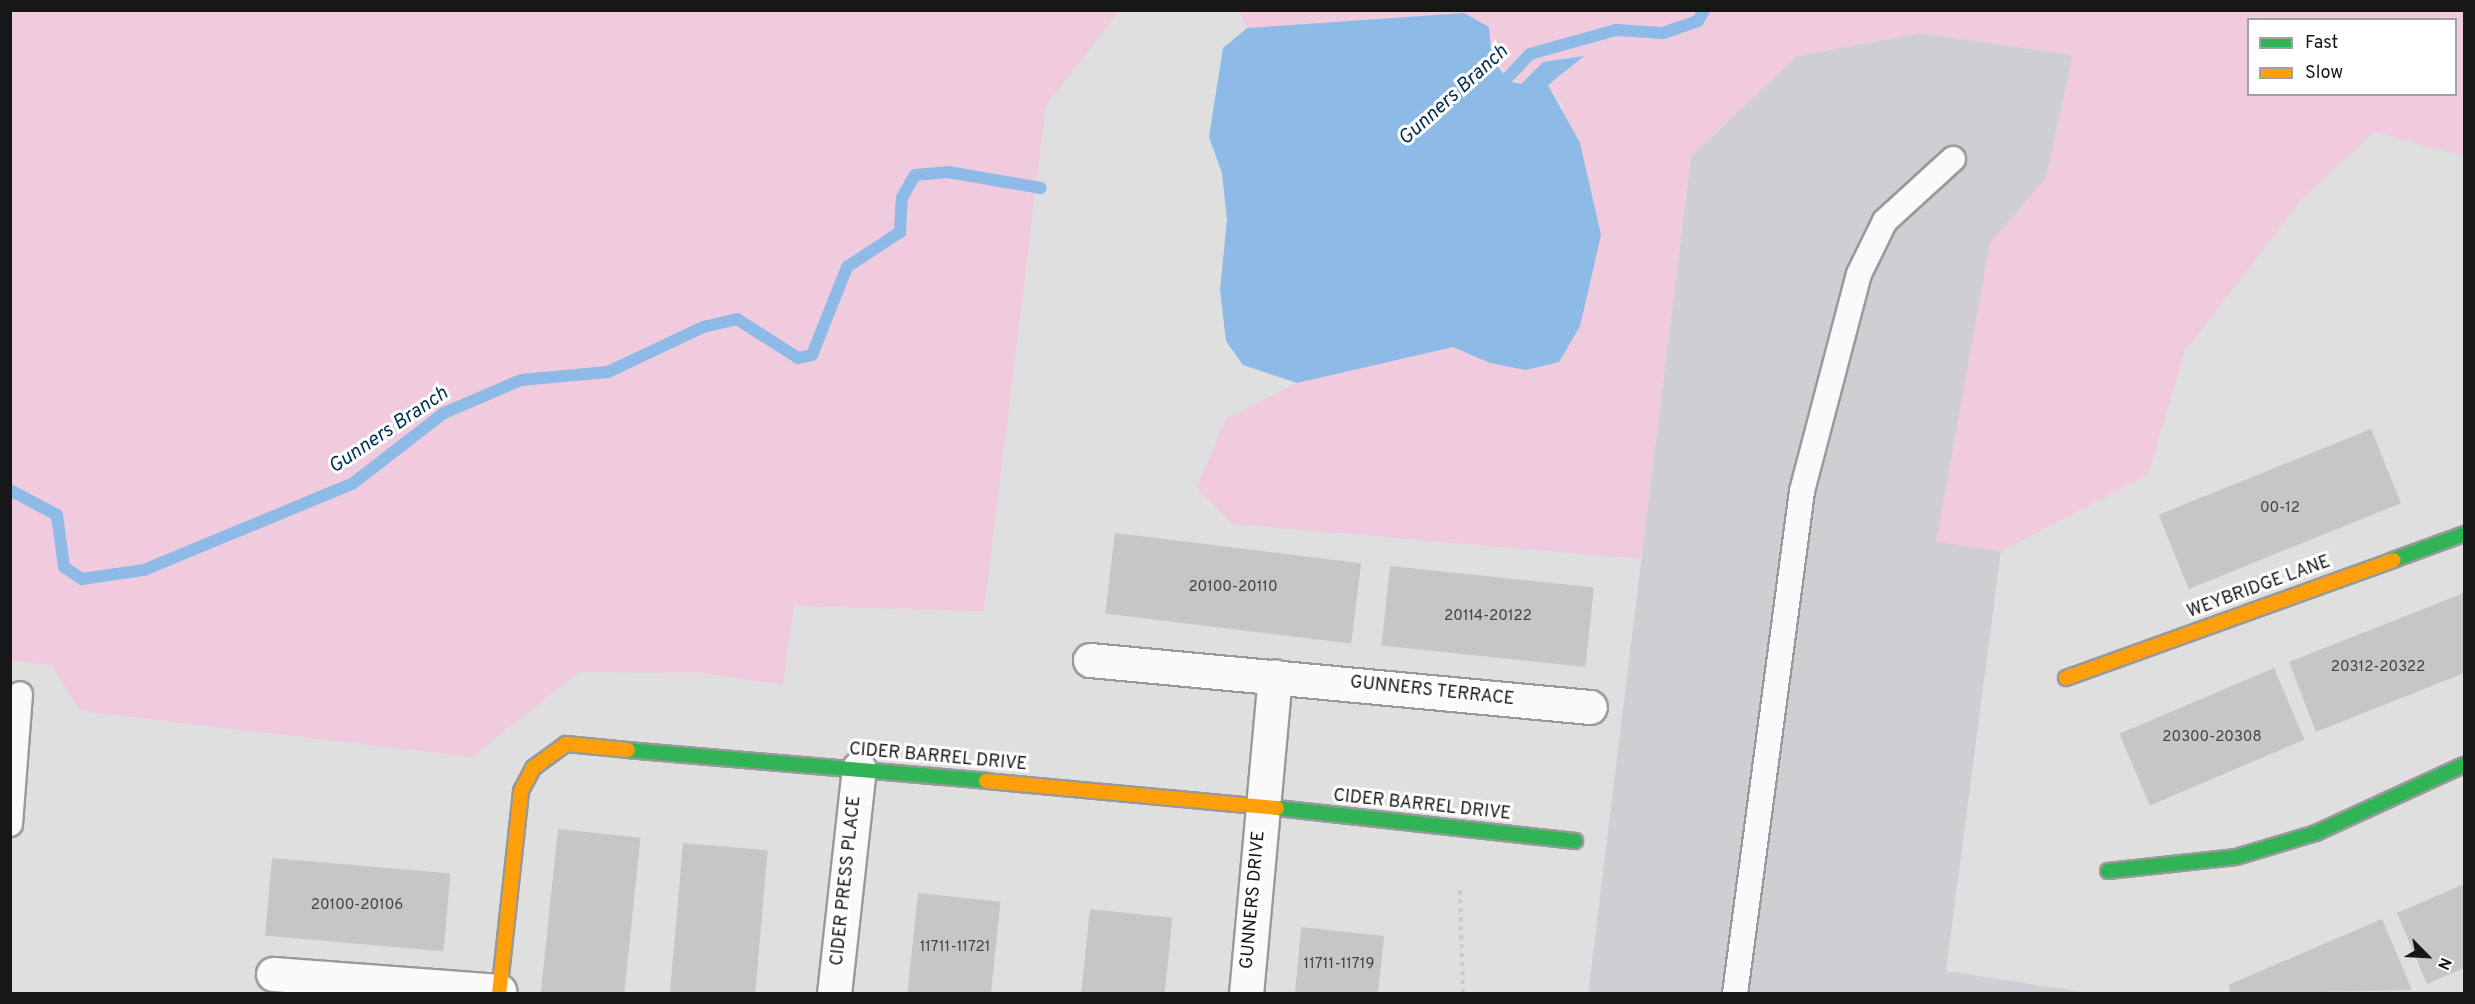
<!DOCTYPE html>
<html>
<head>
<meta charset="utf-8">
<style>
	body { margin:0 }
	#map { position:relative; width:2475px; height:1004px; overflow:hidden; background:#dfdfe0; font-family:Overpass,sans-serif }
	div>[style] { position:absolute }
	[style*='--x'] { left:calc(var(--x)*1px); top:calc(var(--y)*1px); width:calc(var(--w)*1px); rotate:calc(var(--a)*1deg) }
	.built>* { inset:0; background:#cfced3 }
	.green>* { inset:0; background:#efcbdd }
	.water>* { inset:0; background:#8dbae6 }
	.stream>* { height:12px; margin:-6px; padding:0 6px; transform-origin:6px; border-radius:6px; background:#8dbae6 }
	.building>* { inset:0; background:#c5c6c7; transform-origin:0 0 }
	.path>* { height:4px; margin-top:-2px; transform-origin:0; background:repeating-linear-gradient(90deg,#cbcacb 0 4.5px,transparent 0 9px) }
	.roads { filter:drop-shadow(2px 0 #99999a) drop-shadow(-2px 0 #99999a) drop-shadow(0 2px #99999a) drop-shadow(0 -2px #99999a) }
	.lane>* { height:24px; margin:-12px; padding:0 12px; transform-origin:12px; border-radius:12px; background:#fafafa }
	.street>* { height:33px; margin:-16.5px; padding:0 16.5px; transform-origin:16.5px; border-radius:16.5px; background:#fafafa }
	.fast>* { height:14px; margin:-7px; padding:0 7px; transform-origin:7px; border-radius:7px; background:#30b455 }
	.slow>* { height:14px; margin:-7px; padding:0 7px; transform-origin:7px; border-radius:7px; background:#ff9f0a }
	span { translate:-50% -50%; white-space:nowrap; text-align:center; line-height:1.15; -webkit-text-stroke:6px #fff; paint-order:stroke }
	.number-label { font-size:15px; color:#444445 }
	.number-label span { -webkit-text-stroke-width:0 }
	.street-label { font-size:18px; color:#181718 }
	.water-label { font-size:20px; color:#002e55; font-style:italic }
	.frame { position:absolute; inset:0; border:12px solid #181718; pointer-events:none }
	.legend { position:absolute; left:2247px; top:18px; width:210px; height:78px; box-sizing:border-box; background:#fff; border:2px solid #a3a2a3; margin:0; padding:8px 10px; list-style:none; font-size:18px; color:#181718 }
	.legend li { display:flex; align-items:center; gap:12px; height:30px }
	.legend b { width:30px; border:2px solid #a3a2a3 }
	.north { position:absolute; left:2397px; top:926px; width:60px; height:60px; -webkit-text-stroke:4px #fff; paint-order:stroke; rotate:114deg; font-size:16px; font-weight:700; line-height:24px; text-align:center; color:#181718 }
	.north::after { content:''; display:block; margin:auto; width:21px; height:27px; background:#181718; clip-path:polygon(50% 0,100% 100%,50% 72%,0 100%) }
</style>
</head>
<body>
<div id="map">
	<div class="built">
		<i style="clip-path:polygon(1920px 33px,2073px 55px,2046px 178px,1990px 243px,1937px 541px,2001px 551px,1946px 971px,2090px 993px,1588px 994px,1691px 156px,1797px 56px)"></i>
	</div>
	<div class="green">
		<i style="clip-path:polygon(11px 10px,1119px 11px,1046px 106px,984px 611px,794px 606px,783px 685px,703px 673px,579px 672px,472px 757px,80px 711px,52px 666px,11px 660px)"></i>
		<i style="clip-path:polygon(evenodd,1239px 11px,2464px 11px,2464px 156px,2374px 132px,2304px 197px,2185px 351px,2148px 475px,2001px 551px,1936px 542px,1990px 243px,2046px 178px,2073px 55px,1920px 33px,1797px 56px,1691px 156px,1641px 559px,1233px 524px,1196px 488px,1226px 419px,1297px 383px,1424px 350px,1453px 347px,1490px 363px,1564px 107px,1548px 85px,1582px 57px,1543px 62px,1521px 84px,1492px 59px,1489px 27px,1464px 13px,1247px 28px,1239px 11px,2248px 20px,2456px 20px,2456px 94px,2248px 94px,2248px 20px)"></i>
	</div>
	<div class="water">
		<i style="clip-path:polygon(1464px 13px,1489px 27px,1492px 59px,1509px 81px,1521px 84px,1543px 62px,1584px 56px,1548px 85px,1580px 143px,1601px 235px,1580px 326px,1559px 362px,1526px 370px,1490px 363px,1453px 347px,1297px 383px,1243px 365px,1226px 341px,1220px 290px,1227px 220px,1222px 173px,1209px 137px,1223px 48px,1247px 28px)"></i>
	</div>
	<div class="stream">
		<i style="--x:1496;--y:90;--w:50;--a:-46.6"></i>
		<i style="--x:1530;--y:54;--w:89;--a:-15.6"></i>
		<i style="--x:1616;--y:30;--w:47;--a:3.7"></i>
		<i style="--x:1663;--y:33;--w:37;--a:-19"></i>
		<i style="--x:1698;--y:21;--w:13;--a:-61"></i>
		<i style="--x:10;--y:490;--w:53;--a:28"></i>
		<i style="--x:57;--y:515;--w:52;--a:82.3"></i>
		<i style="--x:64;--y:567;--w:22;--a:34"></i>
		<i style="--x:82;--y:579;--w:63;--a:-8.3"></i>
		<i style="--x:144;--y:570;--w:225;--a:-22.5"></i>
		<i style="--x:352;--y:484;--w:116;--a:-37.7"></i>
		<i style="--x:444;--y:413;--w:84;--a:-23.2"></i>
		<i style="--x:521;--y:380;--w:87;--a:-5.3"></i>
		<i style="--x:608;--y:372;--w:105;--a:-25.3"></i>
		<i style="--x:703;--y:327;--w:35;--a:-13"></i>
		<i style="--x:737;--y:319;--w:72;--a:32.6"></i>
		<i style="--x:798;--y:358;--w:14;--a:-12"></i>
		<i style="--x:812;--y:355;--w:95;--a:-68.3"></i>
		<i style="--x:847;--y:267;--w:64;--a:-33.4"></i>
		<i style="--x:900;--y:232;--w:34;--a:-87"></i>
		<i style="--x:902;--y:198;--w:26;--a:-61"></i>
		<i style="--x:915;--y:175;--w:33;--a:-5"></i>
		<i style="--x:948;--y:172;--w:94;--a:9.8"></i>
	</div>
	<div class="building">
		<i style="left:2371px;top:429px;width:80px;height:229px;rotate:68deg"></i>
		<i style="left:1115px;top:533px;width:248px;height:81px;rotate:7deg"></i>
		<i style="left:1390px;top:566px;width:205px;height:80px;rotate:6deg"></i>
		<i style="clip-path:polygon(2464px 593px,2464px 673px,2316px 732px,2289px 662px)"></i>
		<i style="left:2274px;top:668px;width:78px;height:168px;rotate:67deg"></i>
		<i style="left:558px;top:829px;width:83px;height:166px;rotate:6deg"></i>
		<i style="left:683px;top:843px;width:85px;height:152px;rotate:5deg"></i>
		<i style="left:272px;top:858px;width:179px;height:78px;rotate:5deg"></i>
		<i style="clip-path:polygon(2464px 884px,2464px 968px,2427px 984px,2397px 913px)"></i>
		<i style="left:918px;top:893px;width:83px;height:101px;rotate:6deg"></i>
		<i style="left:1090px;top:909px;width:83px;height:85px;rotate:6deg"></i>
		<i style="clip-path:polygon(2382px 919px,2412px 990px,2231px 994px,2228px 985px)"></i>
		<i style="clip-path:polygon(1301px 927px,1384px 936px,1378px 994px,1295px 994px)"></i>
	</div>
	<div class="path">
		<i style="--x:1460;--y:890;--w:104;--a:88.3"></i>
	</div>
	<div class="roads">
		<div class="lane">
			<i style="--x:10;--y:824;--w:130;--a:-85.6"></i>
			<i style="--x:1735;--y:994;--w:507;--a:-82.41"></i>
			<i style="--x:1802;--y:491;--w:224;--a:-75.3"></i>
			<i style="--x:1859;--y:274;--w:59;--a:-63.9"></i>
			<i style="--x:1885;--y:221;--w:92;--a:-42.4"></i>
		</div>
		<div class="street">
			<i style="--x:1090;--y:660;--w:502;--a:5.37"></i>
			<i style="--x:273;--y:974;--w:227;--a:4.3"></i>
			<i style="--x:834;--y:994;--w:227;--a:-83.7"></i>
			<i style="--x:1246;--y:994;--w:319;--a:-84.8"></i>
		</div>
		<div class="fast">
			<i style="--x:2393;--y:560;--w:76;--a:-20.1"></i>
			<i style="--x:628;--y:750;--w:359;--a:4.9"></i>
			<i style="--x:1277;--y:808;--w:300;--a:6.3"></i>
			<i style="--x:2108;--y:871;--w:129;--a:-6.2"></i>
			<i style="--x:2236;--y:857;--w:84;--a:-16.7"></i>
			<i style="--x:2316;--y:833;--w:163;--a:-24.7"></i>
		</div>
		<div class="slow">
			<i style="--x:2066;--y:678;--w:348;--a:-19.8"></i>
			<i style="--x:986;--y:781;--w:292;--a:5.3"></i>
			<i style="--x:499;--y:994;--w:204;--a:-83.8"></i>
			<i style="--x:521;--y:791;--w:26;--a:-62"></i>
			<i style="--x:533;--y:768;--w:41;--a:-36"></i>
			<i style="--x:566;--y:744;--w:62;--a:5.5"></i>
		</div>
	</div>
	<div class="number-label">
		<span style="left:2280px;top:509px">00-12</span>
		<span style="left:1233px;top:588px">20100-20110</span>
		<span style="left:1488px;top:617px">20114-20122</span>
		<span style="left:2378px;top:668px">20312-20322</span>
		<span style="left:2212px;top:738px">20300-20308</span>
		<span style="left:357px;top:906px">20100-20106</span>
		<span style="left:955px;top:948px">11711-11721</span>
		<span style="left:1339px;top:965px">11711-11719</span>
	</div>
	<div class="street-label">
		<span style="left:2259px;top:588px;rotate:-20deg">WEYBRIDGE LANE</span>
		<span style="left:1432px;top:692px;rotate:6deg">GUNNERS TERRACE</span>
		<span style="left:938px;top:758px;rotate:5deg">CIDER BARREL DRIVE</span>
		<span style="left:1422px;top:806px;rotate:6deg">CIDER BARREL DRIVE</span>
		<span style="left:847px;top:881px;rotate:-84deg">CIDER PRESS PLACE</span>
		<span style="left:1254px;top:900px;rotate:-85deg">GUNNERS DRIVE</span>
	</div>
	<div class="water-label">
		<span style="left:1454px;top:96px;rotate:-42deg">Gunners Branch</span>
		<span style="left:389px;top:431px;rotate:-34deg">Gunners Branch</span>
	</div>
	<div class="frame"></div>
	<ul class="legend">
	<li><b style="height:8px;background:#30b455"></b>Fast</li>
	<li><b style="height:8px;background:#ff9f0a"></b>Slow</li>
	</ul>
	<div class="north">N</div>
</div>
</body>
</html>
